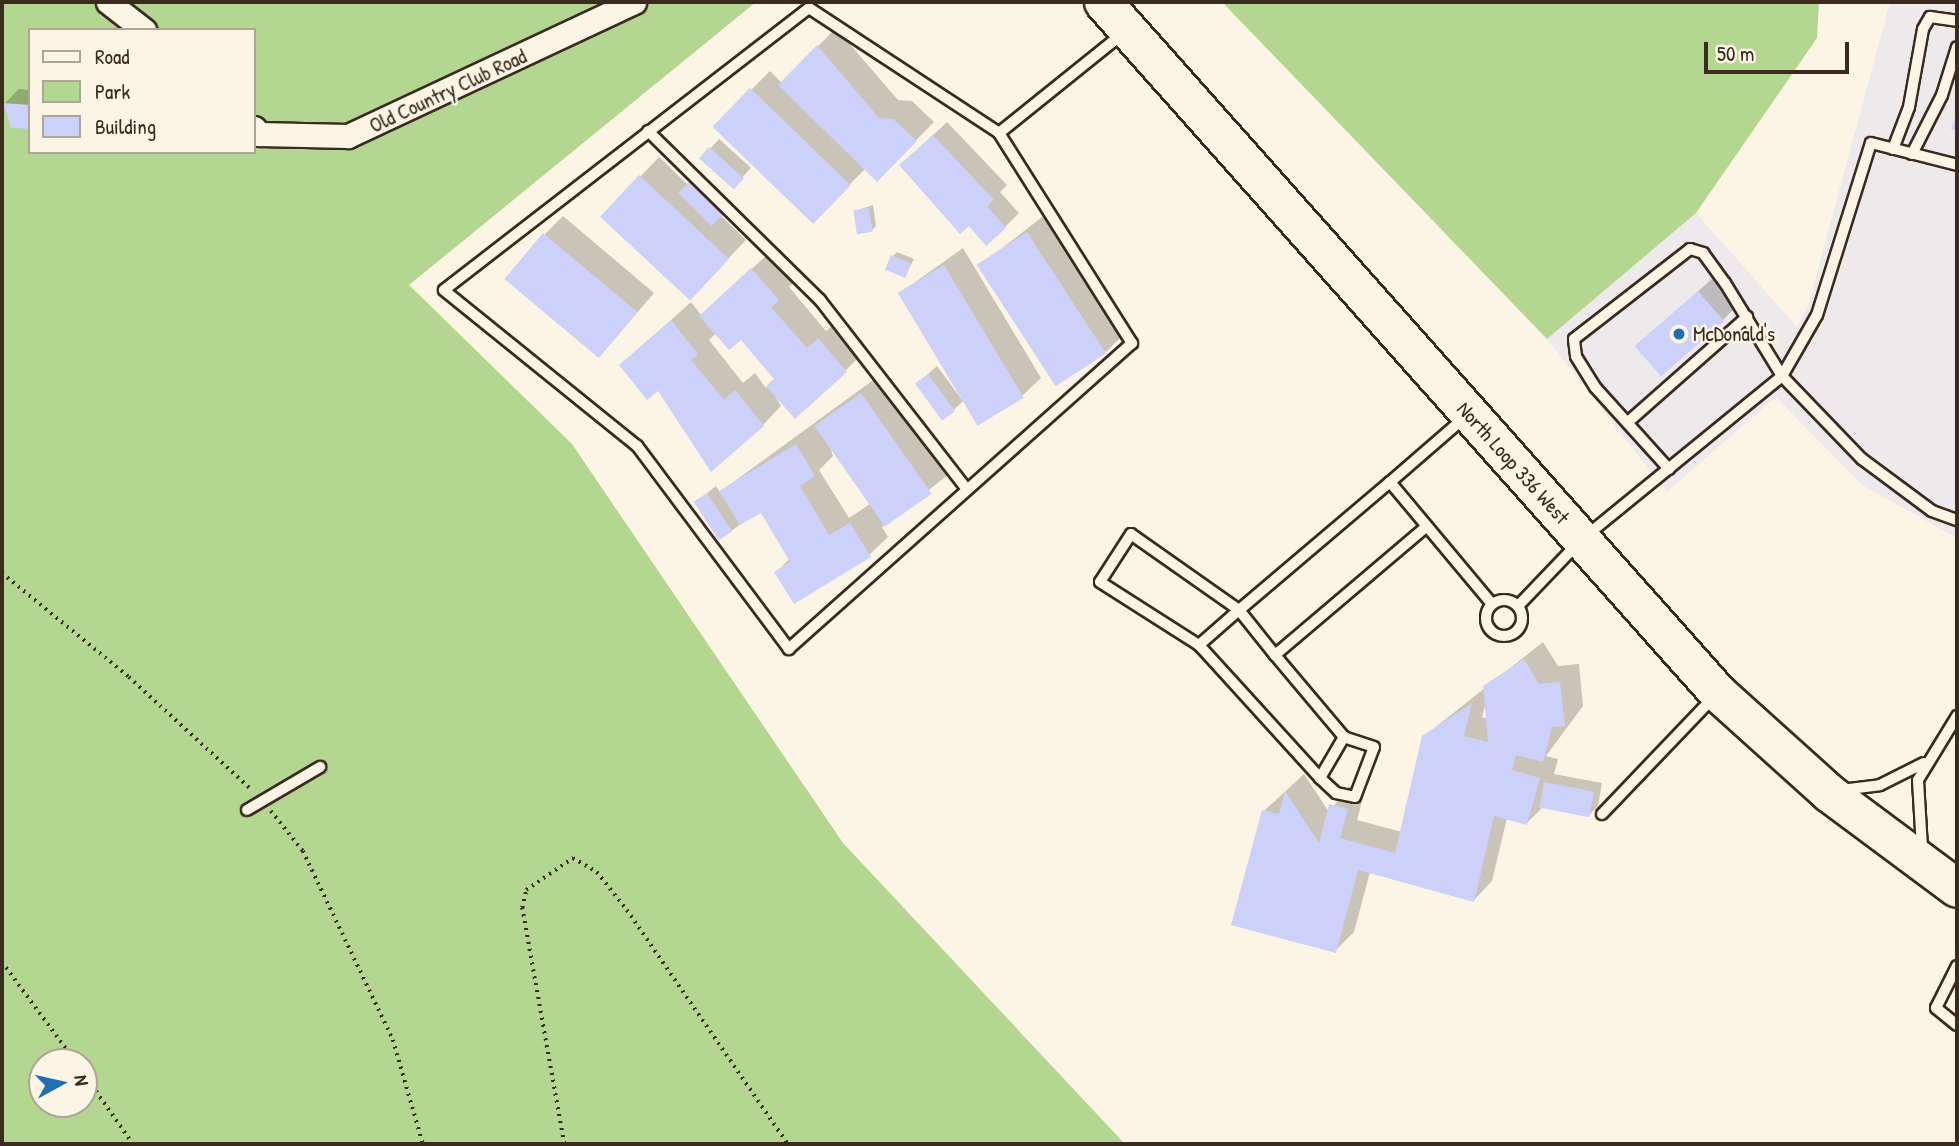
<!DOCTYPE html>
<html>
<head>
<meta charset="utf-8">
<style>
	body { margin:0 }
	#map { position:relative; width:1959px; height:1146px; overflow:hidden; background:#fcf5e5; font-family:"Patrick Hand",sans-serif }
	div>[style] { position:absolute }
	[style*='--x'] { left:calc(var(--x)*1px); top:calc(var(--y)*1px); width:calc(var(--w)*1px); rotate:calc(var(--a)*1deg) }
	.built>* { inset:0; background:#eeeaeb }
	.green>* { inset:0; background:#b3d690 }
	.shadow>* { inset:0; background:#0003; transform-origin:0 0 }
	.building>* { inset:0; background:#ccd1f9; transform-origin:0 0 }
	.path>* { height:3.5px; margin-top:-1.75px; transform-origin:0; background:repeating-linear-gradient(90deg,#3b2a1e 0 2px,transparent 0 7px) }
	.roads { filter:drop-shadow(2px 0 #3b2a1e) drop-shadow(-2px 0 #3b2a1e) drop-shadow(0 2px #3b2a1e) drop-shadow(0 -2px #3b2a1e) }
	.service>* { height:10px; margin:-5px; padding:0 5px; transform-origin:5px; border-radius:5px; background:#fcf5e5 }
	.service>.ring { margin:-5px; padding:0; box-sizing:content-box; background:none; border:10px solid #fcf5e5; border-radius:50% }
	.minor>* { height:23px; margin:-11.5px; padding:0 11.5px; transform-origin:11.5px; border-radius:11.5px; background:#fcf5e5 }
	.primary>* { height:37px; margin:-18.5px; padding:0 18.5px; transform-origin:18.5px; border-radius:18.5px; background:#fcf5e5 }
	.dots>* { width:19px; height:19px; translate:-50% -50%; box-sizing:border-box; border:4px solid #fcf5e5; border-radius:50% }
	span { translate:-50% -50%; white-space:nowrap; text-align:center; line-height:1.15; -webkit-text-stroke:5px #fcf5e5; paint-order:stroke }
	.street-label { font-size:21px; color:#3b2a1e }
	.poi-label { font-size:21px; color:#3b2a1e }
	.left { translate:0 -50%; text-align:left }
	.frame { position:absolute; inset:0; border:4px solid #3b2a1e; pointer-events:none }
	.legend { position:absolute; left:28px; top:28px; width:228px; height:126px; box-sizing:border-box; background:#fcf5e5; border:2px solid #afa495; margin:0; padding:9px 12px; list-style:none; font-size:21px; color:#3b2a1e }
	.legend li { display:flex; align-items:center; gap:14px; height:35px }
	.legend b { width:35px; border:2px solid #afa495 }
	.north { position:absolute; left:28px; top:1048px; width:70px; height:70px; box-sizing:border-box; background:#fcf5e5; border:2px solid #afa495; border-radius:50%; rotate:82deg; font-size:19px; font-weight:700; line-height:28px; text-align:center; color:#3b2a1e }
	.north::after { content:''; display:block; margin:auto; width:24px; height:32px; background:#1f6fb2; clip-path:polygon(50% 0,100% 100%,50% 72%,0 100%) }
	.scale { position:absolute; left:1704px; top:42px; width:145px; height:32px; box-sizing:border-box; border:4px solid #3b2a1e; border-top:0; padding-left:9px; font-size:21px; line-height:24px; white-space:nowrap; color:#3b2a1e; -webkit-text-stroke:5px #fcf5e5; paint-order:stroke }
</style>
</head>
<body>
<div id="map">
	<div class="built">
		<i style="clip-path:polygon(1890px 2px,1957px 2px,1957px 538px,1862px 485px,1776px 397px,1667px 492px,1547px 339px,1696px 213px,1797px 327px,1808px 306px)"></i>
	</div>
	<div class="green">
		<i style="clip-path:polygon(evenodd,2px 2px,756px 2px,409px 285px,572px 444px,843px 843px,1125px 1144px,2px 1144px,2px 2px,30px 30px,254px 30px,254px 152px,30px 152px,30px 30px,2px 2px,42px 1062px,84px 1062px,84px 1104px,42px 1104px,42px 1062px)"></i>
		<i style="clip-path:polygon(1222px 2px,1819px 2px,1817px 38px,1696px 213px,1547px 339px)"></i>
	</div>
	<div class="shadow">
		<i style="clip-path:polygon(836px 28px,898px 100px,912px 101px,934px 122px,877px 180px,865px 169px,812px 222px,715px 127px,770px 71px,782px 83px)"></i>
		<i style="clip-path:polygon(19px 89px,30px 90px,30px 128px,12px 126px,5px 103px)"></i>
		<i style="clip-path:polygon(947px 122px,1007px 185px,1000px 192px,1019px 213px,1005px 227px,969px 224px,901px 165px)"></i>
		<i style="left:719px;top:139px;width:43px;height:26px;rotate:42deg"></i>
		<i style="clip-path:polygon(659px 157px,688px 185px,701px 172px,732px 203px,720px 215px,746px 240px,708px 280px,602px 217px)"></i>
		<i style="clip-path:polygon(873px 205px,876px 226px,872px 230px,855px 211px)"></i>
		<i style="clip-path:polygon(1046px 214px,1125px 333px,1106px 352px,979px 266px)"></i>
		<i style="clip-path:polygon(563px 216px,654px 293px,601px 355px,545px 234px)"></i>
		<i style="clip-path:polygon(963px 248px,1041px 378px,1022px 396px,900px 293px)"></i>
		<i style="clip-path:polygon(evenodd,771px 251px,796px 280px,789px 287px,826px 331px,838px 321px,864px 352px,845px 371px,771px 388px,781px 406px,763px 425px,658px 389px,621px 365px,691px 302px,702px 316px,771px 251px,716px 333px,741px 338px,776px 379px,766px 388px,755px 373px,743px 383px,709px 340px,716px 333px)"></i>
		<i style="clip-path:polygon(897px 252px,914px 259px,905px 276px,893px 256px)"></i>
		<i style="clip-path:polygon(1713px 278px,1737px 306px,1723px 320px,1637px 346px)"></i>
		<i style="clip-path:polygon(937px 366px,963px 401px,954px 410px,918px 383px)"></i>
		<i style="clip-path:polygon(evenodd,880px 375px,949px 474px,882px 527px,888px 537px,869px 555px,777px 572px,790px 558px,761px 510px,731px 531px,696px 502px,716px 486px,720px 492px,880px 375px,830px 447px,870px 504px,849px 518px,819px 470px,833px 456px,830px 447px)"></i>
		<i style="clip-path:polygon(evenodd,1543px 642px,1558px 666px,1579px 664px,1583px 706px,1546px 756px,1558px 759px,1554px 774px,1602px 783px,1598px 806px,1589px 815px,1543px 807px,1527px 823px,1507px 818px,1492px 881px,1474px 900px,1370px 872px,1354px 932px,1335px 951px,1264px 811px,1304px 774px,1329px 812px,1349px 786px,1365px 790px,1357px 820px,1402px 832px,1423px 737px,1543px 642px,1486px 702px,1488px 719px,1482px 717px,1486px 702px)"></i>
	</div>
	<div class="building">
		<i style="clip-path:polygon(817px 45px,879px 118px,893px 119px,917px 141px,877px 182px,778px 85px)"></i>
		<i style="left:750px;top:88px;width:140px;height:54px;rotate:44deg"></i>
		<i style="clip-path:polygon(3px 103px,30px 105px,30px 129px,11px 128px)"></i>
		<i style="clip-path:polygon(1957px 113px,1957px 131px,1951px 129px)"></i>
		<i style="clip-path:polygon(933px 135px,994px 200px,987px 206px,1006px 228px,986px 246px,969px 226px,960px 234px,899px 165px)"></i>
		<i style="left:709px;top:147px;width:47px;height:15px;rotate:42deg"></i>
		<i style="left:639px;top:175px;width:123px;height:57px;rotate:43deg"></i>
		<i style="left:691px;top:180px;width:47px;height:18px;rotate:45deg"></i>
		<i style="left:869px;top:208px;width:24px;height:16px;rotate:81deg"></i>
		<i style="left:1027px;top:232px;width:145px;height:60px;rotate:57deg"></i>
		<i style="left:543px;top:233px;width:123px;height:60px;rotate:40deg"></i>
		<i style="left:891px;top:255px;width:22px;height:16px;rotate:22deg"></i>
		<i style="left:944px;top:265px;width:155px;height:54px;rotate:59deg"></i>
		<i style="clip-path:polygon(751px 268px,779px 300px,771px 307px,807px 348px,818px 338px,847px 372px,795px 419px,766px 386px,774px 379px,741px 340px,729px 350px,699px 316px)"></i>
		<i style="left:1698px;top:291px;width:40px;height:84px;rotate:49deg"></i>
		<i style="clip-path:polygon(671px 320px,698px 354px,691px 360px,724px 400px,735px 390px,764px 426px,711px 472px,658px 391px,647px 400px,619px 365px)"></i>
		<i style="left:928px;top:374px;width:46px;height:16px;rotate:54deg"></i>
		<i style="left:861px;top:393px;width:123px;height:57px;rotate:55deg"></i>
		<i style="clip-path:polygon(796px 444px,815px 476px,800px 486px,829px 535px,850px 523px,871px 557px,794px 604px,774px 572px,790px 562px,761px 513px,740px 525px,719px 491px)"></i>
		<i style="left:707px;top:493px;width:46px;height:16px;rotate:57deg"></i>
		<i style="clip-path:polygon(1524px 659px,1539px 684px,1560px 682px,1565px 726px,1552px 727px,1543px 762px,1516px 755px,1512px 770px,1540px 778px,1527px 825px,1494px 816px,1474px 902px,1358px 870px,1336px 953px,1231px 925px,1262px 810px,1279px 814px,1285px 791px,1319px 843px,1329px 804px,1348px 809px,1340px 838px,1395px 853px,1422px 736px,1472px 703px,1464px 736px,1488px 742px,1483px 686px)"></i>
		<i style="left:1544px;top:782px;width:51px;height:26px;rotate:11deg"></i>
	</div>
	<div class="path">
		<i style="--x:2;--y:573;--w:164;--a:39.3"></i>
		<i style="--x:129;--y:677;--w:167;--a:42.6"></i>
		<i style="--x:271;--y:811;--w:51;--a:51.3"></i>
		<i style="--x:303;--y:851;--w:209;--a:64.5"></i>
		<i style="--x:393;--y:1040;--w:108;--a:73.9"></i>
		<i style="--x:2;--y:962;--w:124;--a:53.5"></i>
		<i style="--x:84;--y:1074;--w:85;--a:55"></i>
		<i style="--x:564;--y:1144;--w:240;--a:-100.1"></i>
		<i style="--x:522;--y:908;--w:18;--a:-77"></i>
		<i style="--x:526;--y:890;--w:57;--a:-34.2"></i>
		<i style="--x:573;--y:858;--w:28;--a:30"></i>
		<i style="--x:597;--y:872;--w:48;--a:51.7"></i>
		<i style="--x:627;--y:910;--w:284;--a:55.5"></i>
	</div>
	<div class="roads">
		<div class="service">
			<i style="--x:809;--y:8;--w:227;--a:33.3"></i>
			<i style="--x:999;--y:133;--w:249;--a:57.7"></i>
			<i style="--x:1132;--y:343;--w:460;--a:138.3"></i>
			<i style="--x:789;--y:649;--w:254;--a:-126.8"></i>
			<i style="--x:637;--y:446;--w:248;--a:-141.1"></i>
			<i style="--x:444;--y:290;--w:461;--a:-37.7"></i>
			<i style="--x:648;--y:131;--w:241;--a:44.5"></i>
			<i style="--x:820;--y:300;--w:238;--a:52.2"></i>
			<i style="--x:999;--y:133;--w:158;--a:-38.8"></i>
			<i style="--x:1893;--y:149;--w:45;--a:-69.1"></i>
			<i style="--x:1909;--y:107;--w:79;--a:-79.8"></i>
			<i style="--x:1923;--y:29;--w:14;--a:-60"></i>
			<i style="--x:1930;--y:17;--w:27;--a:8"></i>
			<i style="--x:1912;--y:154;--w:66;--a:-63"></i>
			<i style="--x:1942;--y:95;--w:50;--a:-72.6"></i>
			<i style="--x:1464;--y:418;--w:98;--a:139.1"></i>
			<i style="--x:1390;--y:482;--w:159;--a:50.1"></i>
			<i style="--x:1628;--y:422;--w:159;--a:-41.4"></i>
			<i style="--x:1669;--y:469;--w:110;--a:-132.1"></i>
			<i style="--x:1595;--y:387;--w:36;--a:-122"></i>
			<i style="--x:1576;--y:356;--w:17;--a:-97"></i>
			<i style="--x:1574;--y:339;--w:147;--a:-37.8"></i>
			<i style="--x:1690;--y:249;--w:14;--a:17"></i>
			<i style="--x:1703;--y:253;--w:37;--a:54"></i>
			<i style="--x:1725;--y:283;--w:109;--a:58.5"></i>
			<i style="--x:1782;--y:376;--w:115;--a:46.1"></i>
			<i style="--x:1862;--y:459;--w:87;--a:36.6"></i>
			<i style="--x:1932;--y:511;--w:27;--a:20"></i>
			<i style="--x:1390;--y:482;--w:198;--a:139.7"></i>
			<i style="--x:1239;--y:610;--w:58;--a:51.3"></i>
			<i style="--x:1275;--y:655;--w:199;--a:-40.3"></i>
			<i class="ring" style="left:1486px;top:600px;width:26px;height:26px"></i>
			<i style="--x:1518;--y:606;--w:91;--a:-46.3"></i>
			<i style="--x:1581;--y:540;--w:259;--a:-39.2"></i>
			<i style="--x:1782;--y:376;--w:70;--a:-60.2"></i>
			<i style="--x:1817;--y:315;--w:180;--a:-72.6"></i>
			<i style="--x:1871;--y:143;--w:89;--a:14.3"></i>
			<i style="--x:1199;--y:645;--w:53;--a:-41.2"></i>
			<i style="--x:1239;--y:610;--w:132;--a:-144.9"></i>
			<i style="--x:1131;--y:534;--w:57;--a:122.9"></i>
			<i style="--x:1100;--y:582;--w:117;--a:32.5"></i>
			<i style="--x:1199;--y:645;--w:180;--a:47.7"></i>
			<i style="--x:1320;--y:778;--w:48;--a:-59.7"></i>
			<i style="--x:1344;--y:737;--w:107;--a:-130.1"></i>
			<i style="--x:1320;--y:778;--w:22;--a:43"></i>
			<i style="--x:1336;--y:793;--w:19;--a:12"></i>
			<i style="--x:1355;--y:797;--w:53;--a:-69.2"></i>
			<i style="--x:1374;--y:747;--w:32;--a:-162"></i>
			<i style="--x:1841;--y:790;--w:39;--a:-7"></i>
			<i style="--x:1880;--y:785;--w:49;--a:-26.6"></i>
			<i style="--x:247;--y:810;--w:85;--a:-30.5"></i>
			<i style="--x:1602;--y:814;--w:162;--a:-46.3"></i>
			<i style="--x:1922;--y:848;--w:68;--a:-93.4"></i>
			<i style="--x:1918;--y:780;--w:75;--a:-58.6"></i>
			<i style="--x:1957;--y:966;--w:47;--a:116.6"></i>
			<i style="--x:1936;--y:1008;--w:27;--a:39"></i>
		</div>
		<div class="minor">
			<i style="--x:108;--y:2;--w:46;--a:37.9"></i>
			<i style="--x:254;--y:128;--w:8;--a:50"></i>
			<i style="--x:259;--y:134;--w:89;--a:1.3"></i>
			<i style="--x:348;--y:136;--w:316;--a:-25.1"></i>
		</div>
		<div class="primary">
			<i style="--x:1103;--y:2;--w:925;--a:48.33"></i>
			<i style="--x:1718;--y:693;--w:149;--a:42"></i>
			<i style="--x:1829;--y:793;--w:159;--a:36.6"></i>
		</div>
	</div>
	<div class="dots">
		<i style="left:1679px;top:334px;background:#1f6fb2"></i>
	</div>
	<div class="street-label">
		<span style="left:448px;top:91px;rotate:-25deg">Old Country Club Road</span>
		<span style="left:1513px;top:463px;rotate:48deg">North Loop 336 West</span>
	</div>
	<div class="poi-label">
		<span class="left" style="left:1693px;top:334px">McDonald's</span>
	</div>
	<div class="frame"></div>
	<ul class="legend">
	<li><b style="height:9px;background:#fcf5e5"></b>Road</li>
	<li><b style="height:19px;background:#b3d690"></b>Park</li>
	<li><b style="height:19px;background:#ccd1f9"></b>Building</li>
	</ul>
	<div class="north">N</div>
	<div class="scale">50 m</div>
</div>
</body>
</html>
